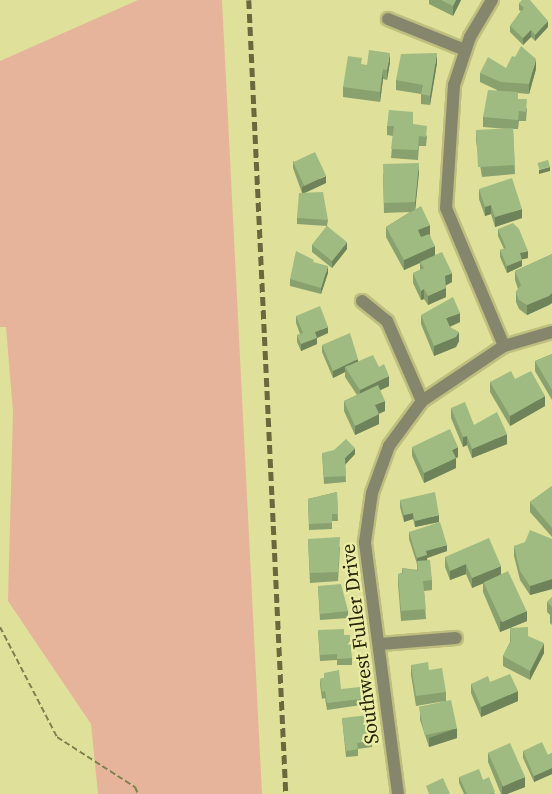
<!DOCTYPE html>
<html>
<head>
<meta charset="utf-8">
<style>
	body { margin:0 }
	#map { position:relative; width:552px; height:794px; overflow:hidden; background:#dfe099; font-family:"Source Serif 4",serif }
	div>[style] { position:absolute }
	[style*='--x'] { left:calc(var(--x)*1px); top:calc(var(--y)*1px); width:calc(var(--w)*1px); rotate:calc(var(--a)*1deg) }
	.green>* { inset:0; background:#e6b49a }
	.path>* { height:2px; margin-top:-1px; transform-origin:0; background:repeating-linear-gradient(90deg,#80804f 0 6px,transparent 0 9px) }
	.roads { filter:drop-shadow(2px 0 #bebe7f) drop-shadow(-2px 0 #bebe7f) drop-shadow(0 2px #bebe7f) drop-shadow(0 -2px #bebe7f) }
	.street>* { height:12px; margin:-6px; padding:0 6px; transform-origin:6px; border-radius:6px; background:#85866c }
	.rail>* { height:4.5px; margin-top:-2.25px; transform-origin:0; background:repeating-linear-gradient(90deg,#69693d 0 9px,transparent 0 13.5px) }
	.wall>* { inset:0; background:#89a16f }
	.shaded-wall>* { inset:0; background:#6f835a }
	.building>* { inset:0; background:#9fbb81; transform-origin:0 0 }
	span { translate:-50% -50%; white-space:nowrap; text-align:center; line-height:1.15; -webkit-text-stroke:4.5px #eceda5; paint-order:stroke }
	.street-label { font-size:20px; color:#252508 }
</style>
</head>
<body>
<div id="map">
	<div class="green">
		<i style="clip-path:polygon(138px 0,222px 0,262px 794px,98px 794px,91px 724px,8px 601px,13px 412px,6px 327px,0 327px,0 61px)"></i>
	</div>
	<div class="path">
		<i style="--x:0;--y:627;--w:124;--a:62.6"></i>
		<i style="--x:57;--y:737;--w:93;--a:32.7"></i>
		<i style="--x:135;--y:787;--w:8;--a:67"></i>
	</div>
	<div class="roads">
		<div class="street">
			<i style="--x:492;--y:0;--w:43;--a:120.7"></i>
			<i style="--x:470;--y:37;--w:51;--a:108.4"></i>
			<i style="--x:454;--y:85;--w:123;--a:93.7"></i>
			<i style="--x:446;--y:208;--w:150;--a:67.2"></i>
			<i style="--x:388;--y:19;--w:83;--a:21.9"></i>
			<i style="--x:362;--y:301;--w:32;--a:39"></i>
			<i style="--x:387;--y:321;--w:87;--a:66.4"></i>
			<i style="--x:380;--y:644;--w:76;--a:-4.5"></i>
			<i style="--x:398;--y:794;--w:254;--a:-97.5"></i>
			<i style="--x:365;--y:542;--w:49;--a:-81.9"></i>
			<i style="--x:372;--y:493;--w:50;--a:-70.1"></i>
			<i style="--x:389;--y:446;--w:56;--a:-53.7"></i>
			<i style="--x:422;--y:401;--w:99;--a:-33.9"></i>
			<i style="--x:504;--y:346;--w:50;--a:-16.3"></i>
		</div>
	</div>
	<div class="rail">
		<i style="--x:249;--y:0;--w:795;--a:87.33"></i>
	</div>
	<div class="wall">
		<i style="clip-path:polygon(429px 0,461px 0,453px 16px,429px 4px)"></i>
		<i style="clip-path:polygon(519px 3px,548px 27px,535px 41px,531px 37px,523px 45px,510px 32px,510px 26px,521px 11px,519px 10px)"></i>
		<i style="clip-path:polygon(390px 62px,387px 80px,383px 79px,380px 102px,343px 97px,343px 87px,362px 65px,367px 65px)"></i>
		<i style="clip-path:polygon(437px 63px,430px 105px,421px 104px,421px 94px,396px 90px,396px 80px)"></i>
		<i style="clip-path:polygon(506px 68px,536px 69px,529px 94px,518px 93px,518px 99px,527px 109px,526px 121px,519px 121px,518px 129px,513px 129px,515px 174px,482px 177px,476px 141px,476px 131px,508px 129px,483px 127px,483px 117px,497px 90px,480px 82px,480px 73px)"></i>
		<i style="clip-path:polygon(413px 124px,427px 136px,426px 146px,419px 146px,418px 160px,391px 158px,393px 136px,387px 135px,387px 126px)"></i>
		<i style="clip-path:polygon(293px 161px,326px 183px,305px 193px,328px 220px,327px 226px,347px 249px,332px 268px,312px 252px,312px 245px,327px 226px,297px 224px,297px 218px,302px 193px,293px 168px)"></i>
		<i style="clip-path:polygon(419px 172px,415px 209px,430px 235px,435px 255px,452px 282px,446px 285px,446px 297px,428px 305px,424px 299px,421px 300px,413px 283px,413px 273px,420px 270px,420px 263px,404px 270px,386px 237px,386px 227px,410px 212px,384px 213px,383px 174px)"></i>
		<i style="clip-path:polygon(479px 189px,522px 218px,495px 227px,491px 214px,485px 216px,479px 199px)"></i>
		<i style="clip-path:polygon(498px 229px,528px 258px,522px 259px,522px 266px,507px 273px,500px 257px,500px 250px,504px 249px,498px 236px)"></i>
		<i style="clip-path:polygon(552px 254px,552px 303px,549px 305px,527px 315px,519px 309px,516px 302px,516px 292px,518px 289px,515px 280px,515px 271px)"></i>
		<i style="clip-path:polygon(328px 273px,321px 294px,290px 286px,290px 279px)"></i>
		<i style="clip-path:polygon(421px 315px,460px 322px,450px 327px,459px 341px,456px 347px,434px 356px,421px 324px)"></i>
		<i style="clip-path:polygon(296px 316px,328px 333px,317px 338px,317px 344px,301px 351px,297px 342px,297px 335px,300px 334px,296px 323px)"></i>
		<i style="clip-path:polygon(322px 345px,358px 361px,379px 367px,389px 386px,380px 390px,385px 411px,379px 414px,379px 424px,355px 435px,344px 411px,344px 401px,357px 395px,345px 377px,345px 372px,333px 378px,322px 352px)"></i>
		<i style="clip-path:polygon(552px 354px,552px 400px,535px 371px,535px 361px)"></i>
		<i style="clip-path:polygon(515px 379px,545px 406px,510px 426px,490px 392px,490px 382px)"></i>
		<i style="clip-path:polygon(451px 408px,474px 425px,507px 444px,472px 458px,467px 445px,463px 447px,451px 418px)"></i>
		<i style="clip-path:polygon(412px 447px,458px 457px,456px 458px,456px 468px,424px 483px,412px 456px)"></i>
		<i style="clip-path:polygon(322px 453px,355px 454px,345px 464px,346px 482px,324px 484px)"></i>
		<i style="clip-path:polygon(552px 486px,552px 537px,530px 512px,530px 502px)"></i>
		<i style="clip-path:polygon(337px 492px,338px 521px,332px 521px,332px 529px,309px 530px,308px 499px)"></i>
		<i style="clip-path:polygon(400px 500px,439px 522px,415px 527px,413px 519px,404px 522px,400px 507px)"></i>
		<i style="clip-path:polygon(409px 532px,447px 551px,427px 558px,432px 580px,432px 590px,424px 591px,426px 619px,401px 621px,398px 584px,398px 574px,402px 573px,402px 568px,417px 570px,417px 564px,409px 539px)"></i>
		<i style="clip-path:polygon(308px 539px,340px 547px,338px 581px,310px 583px)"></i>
		<i style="clip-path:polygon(552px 539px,552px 589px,530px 595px,520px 580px,514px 556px,514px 546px)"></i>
		<i style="clip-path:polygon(445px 557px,501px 574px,527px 621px,500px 632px,483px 592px,483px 583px,472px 588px,466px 574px,450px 580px,445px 567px)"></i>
		<i style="clip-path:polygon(318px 586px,348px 611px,348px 618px,320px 620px)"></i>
		<i style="clip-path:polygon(552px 597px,552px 625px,550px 623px,550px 615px,547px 612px,547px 602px)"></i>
		<i style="clip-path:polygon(510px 628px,528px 636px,544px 653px,530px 680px,503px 666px,503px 656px,510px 642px)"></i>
		<i style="clip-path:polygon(318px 630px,352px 658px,352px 665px,337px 665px,337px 660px,320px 661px)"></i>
		<i style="clip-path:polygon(411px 665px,429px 670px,446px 692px,446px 701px,457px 738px,429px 747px,420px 720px,420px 710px,445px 701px,416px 706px,411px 675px)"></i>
		<i style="clip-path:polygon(324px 673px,341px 689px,361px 699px,361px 705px,327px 710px,325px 698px,322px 699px,320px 685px,320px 679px,324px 678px)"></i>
		<i style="clip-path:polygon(490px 682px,518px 701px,481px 717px,471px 693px,471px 684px)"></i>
		<i style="clip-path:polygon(342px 718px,372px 741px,372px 747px,358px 749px,358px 756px,346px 757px)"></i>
		<i style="clip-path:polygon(523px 751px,548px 755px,552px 753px,552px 774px,534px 782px,523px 758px)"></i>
		<i style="clip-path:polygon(488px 753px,525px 787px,507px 794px,501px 794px,488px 762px)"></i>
		<i style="clip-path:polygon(459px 777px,483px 780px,495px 794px,464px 794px,459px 783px)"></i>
	</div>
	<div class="shaded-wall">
		<i style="clip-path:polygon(456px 0,461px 0,453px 16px,453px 6px)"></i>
		<i style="clip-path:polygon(548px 21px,548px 27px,535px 41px,535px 35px)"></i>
		<i style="clip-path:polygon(531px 30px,531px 37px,523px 45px,523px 38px)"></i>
		<i style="clip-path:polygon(390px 53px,390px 62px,387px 80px,387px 70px)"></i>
		<i style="clip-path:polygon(437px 53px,437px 63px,430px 105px,430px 96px)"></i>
		<i style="clip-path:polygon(536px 59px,536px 69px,529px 94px,529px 84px)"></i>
		<i style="clip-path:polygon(383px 69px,383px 79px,380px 102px,380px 92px)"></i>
		<i style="clip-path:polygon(419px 163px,419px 172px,415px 212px,415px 202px)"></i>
		<i style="clip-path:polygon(550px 167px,550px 171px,539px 174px,539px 170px)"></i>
		<i style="clip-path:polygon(326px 176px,326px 183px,302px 194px,302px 187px)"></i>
		<i style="clip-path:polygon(491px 205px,491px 214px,485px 216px,485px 207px)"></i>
		<i style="clip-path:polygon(522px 209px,522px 218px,495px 227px,495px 217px)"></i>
		<i style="clip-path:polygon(430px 225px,430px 235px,418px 240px,418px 230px)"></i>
		<i style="clip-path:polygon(347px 242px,347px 249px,332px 268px,332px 261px)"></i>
		<i style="clip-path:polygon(435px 246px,435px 256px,404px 270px,404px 260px)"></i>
		<i style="clip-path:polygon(528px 251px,528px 258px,520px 260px,520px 253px)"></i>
		<i style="clip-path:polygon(522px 260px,522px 266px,507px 273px,507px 266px)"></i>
		<i style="clip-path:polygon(328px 266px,328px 273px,321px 294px,321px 288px)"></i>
		<i style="clip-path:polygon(452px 273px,452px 282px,445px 286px,445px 276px)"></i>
		<i style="clip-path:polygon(446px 288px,446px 297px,428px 305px,428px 296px)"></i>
		<i style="clip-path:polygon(424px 289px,424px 299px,421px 300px,421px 291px)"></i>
		<i style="clip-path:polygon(552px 293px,552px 303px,549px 305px,527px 315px,527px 305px)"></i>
		<i style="clip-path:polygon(460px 313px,460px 322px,446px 328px,446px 318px)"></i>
		<i style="clip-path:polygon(328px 327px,328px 333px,317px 338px,317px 344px,301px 351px,301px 344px,315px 332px)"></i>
		<i style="clip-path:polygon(459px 332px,459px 341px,456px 347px,434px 356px,434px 346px)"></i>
		<i style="clip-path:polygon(358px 359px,358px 366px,345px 367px,345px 372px,333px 378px,333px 371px)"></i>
		<i style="clip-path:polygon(389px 376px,389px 386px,360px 400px,360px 390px)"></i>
		<i style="clip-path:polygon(545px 396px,545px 406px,510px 426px,510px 416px)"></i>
		<i style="clip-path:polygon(385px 401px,385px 411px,375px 415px,375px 405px)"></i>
		<i style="clip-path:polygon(379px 414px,379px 424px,355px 435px,355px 426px)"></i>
		<i style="clip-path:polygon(507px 434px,507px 444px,472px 458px,472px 449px)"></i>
		<i style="clip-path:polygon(467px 436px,467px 445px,463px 447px,463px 437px)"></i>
		<i style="clip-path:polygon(458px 447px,458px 457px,452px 460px,452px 450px)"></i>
		<i style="clip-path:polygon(355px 448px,355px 454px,345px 465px,345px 458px)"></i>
		<i style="clip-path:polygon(456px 458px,456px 468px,424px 483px,424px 473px)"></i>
		<i style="clip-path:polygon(413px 513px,413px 519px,404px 522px,404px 515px)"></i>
		<i style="clip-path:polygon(439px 515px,439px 522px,415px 527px,415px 521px)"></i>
		<i style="clip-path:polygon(447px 545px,447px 551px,427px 558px,427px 562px,417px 565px,417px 558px,426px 551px)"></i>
		<i style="clip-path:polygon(466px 564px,466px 574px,450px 580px,450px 571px)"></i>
		<i style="clip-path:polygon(501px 566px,501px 576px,472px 588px,472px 578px)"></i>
		<i style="clip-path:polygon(552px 579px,552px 589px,530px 595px,530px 586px)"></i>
		<i style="clip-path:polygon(527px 611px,527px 621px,500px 632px,500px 622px)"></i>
		<i style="clip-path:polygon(544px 643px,544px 653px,530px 680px,530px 671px)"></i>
		<i style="clip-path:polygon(518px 691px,518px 701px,481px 717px,481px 707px)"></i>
		<i style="clip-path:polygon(457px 728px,457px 738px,429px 747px,429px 738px)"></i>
		<i style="clip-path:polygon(552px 768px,552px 774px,534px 782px,534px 776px)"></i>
		<i style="clip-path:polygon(525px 777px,525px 787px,507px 794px,502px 794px,502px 786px)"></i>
	</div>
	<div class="building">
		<i style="clip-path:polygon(441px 0,456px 0,453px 6px)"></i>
		<i style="clip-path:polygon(522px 0,530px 0,548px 21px,535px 35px,531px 30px,523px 38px,510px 26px,524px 8px,519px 3px)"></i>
		<i style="clip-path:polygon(521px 46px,536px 59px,529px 84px,501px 82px,480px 73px,488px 57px,506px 68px,512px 56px,515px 57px)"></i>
		<i style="clip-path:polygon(369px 50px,390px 53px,387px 70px,383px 69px,380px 92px,343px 87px,348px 56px,362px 58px,361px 64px,367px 65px)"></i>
		<i style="clip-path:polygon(437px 53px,430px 96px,421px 94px,423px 85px,396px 80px,401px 54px)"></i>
		<i style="clip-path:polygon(488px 90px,518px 92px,518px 99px,527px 99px,526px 112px,519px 111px,518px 120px,483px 117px)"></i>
		<i style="clip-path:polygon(389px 110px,413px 112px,413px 124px,427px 126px,426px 137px,419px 136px,418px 150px,391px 149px,394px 126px,387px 126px)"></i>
		<i style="left:513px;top:128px;width:37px;height:37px;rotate:87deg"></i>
		<i style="left:315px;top:152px;width:26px;height:24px;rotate:65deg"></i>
		<i style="left:548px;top:160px;width:7px;height:11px;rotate:74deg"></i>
		<i style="clip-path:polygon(419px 163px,415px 202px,384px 203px,383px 164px)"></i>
		<i style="clip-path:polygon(512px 178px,522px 209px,495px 217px,491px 205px,485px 207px,479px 189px)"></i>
		<i style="clip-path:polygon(323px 192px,328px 220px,297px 218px,299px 193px)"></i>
		<i style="clip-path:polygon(421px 206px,430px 225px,418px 230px,421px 237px,429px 234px,435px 246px,404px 260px,386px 227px)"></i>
		<i style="clip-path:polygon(513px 223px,519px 229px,528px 251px,520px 253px,522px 260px,507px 266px,500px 250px,506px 248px,498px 229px)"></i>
		<i style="left:327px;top:226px;width:26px;height:24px;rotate:39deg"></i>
		<i style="clip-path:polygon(296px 251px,314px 260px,313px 262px,328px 266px,321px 288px,290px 279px)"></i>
		<i style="clip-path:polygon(442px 252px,452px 273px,445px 276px,446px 288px,428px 296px,424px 289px,421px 291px,413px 273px,424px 268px,420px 262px)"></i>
		<i style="clip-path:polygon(552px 254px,552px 293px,549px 296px,527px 305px,519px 300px,516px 292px,521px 285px,515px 271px)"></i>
		<i style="clip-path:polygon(453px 297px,460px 313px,446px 318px,450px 327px,459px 332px,456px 337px,434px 346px,421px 315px)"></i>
		<i style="clip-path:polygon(320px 306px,328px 327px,315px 332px,317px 338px,301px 344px,297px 335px,303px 333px,296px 316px)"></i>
		<i style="clip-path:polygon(350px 333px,358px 359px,333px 371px,322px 345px)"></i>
		<i style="clip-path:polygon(552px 354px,552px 390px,535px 361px)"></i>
		<i style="clip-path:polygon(373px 355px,379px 367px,384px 364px,389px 376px,360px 390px,345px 367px)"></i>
		<i style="clip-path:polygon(511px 371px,515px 379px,531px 371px,545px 396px,510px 416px,490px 382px)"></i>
		<i style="clip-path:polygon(378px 385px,385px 401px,375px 405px,379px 414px,355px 426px,344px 401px)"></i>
		<i style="clip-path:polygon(465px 402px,474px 425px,497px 412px,507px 434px,472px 449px,467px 436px,463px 437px,451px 408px)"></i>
		<i style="clip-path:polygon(450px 429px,458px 447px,452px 450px,456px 458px,424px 473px,412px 447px)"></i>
		<i style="clip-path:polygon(346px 439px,355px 448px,345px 458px,346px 476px,324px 477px,322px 453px,334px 450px)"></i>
		<i style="clip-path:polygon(552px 486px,552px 528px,530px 502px)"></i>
		<i style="clip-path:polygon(337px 492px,338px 514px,332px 514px,332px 523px,309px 524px,308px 499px)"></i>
		<i style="clip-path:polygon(435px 492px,439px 515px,415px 521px,413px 513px,404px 515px,400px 500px)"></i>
		<i style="clip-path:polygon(440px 522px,447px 545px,426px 551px,427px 555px,417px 558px,409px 532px)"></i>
		<i style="clip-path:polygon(530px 530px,552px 539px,552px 579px,530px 586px,520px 571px,514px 546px,525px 542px)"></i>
		<i style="clip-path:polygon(340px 537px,338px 572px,310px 573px,308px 539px)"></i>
		<i style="clip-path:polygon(489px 538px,501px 566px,472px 578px,466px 564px,450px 571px,445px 557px)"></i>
		<i style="clip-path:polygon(430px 560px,432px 580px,423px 581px,426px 609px,401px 611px,398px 574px,403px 573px,402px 568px,418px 571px,417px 561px)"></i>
		<i style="left:508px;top:571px;width:44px;height:27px;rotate:65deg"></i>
		<i style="clip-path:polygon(341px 584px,348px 611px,320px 614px,318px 586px)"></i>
		<i style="clip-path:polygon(552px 597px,552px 607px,547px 602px)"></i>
		<i style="clip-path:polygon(528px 627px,528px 636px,544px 643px,530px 671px,503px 656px,511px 641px,510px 628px)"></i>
		<i style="clip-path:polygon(344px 629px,344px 635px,350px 635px,352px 658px,337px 659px,337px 654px,320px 655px,318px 630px)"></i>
		<i style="clip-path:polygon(428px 662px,429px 670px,442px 668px,446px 692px,416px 696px,411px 665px)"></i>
		<i style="clip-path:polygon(339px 670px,341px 689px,360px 687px,361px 699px,327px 703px,325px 691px,322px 692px,320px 679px,324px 678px,324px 673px)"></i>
		<i style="clip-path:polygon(510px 674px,518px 691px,481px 707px,471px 684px,488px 676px,490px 682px)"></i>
		<i style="left:451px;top:700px;width:29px;height:33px;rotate:78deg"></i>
		<i style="clip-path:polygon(369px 715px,372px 741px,357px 743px,358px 749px,346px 751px,342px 718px)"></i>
		<i style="clip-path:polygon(542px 742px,548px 755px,552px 753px,552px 768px,534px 776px,523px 751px)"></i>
		<i style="left:510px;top:743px;width:37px;height:24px;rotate:66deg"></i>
		<i style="clip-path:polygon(479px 769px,483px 780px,489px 777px,495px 792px,490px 794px,467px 794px,459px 777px)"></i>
		<i style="clip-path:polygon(443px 778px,450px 794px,429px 794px,426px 786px)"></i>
	</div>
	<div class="street-label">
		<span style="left:360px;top:644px;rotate:-97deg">Southwest Fuller Drive</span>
	</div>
</div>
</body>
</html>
